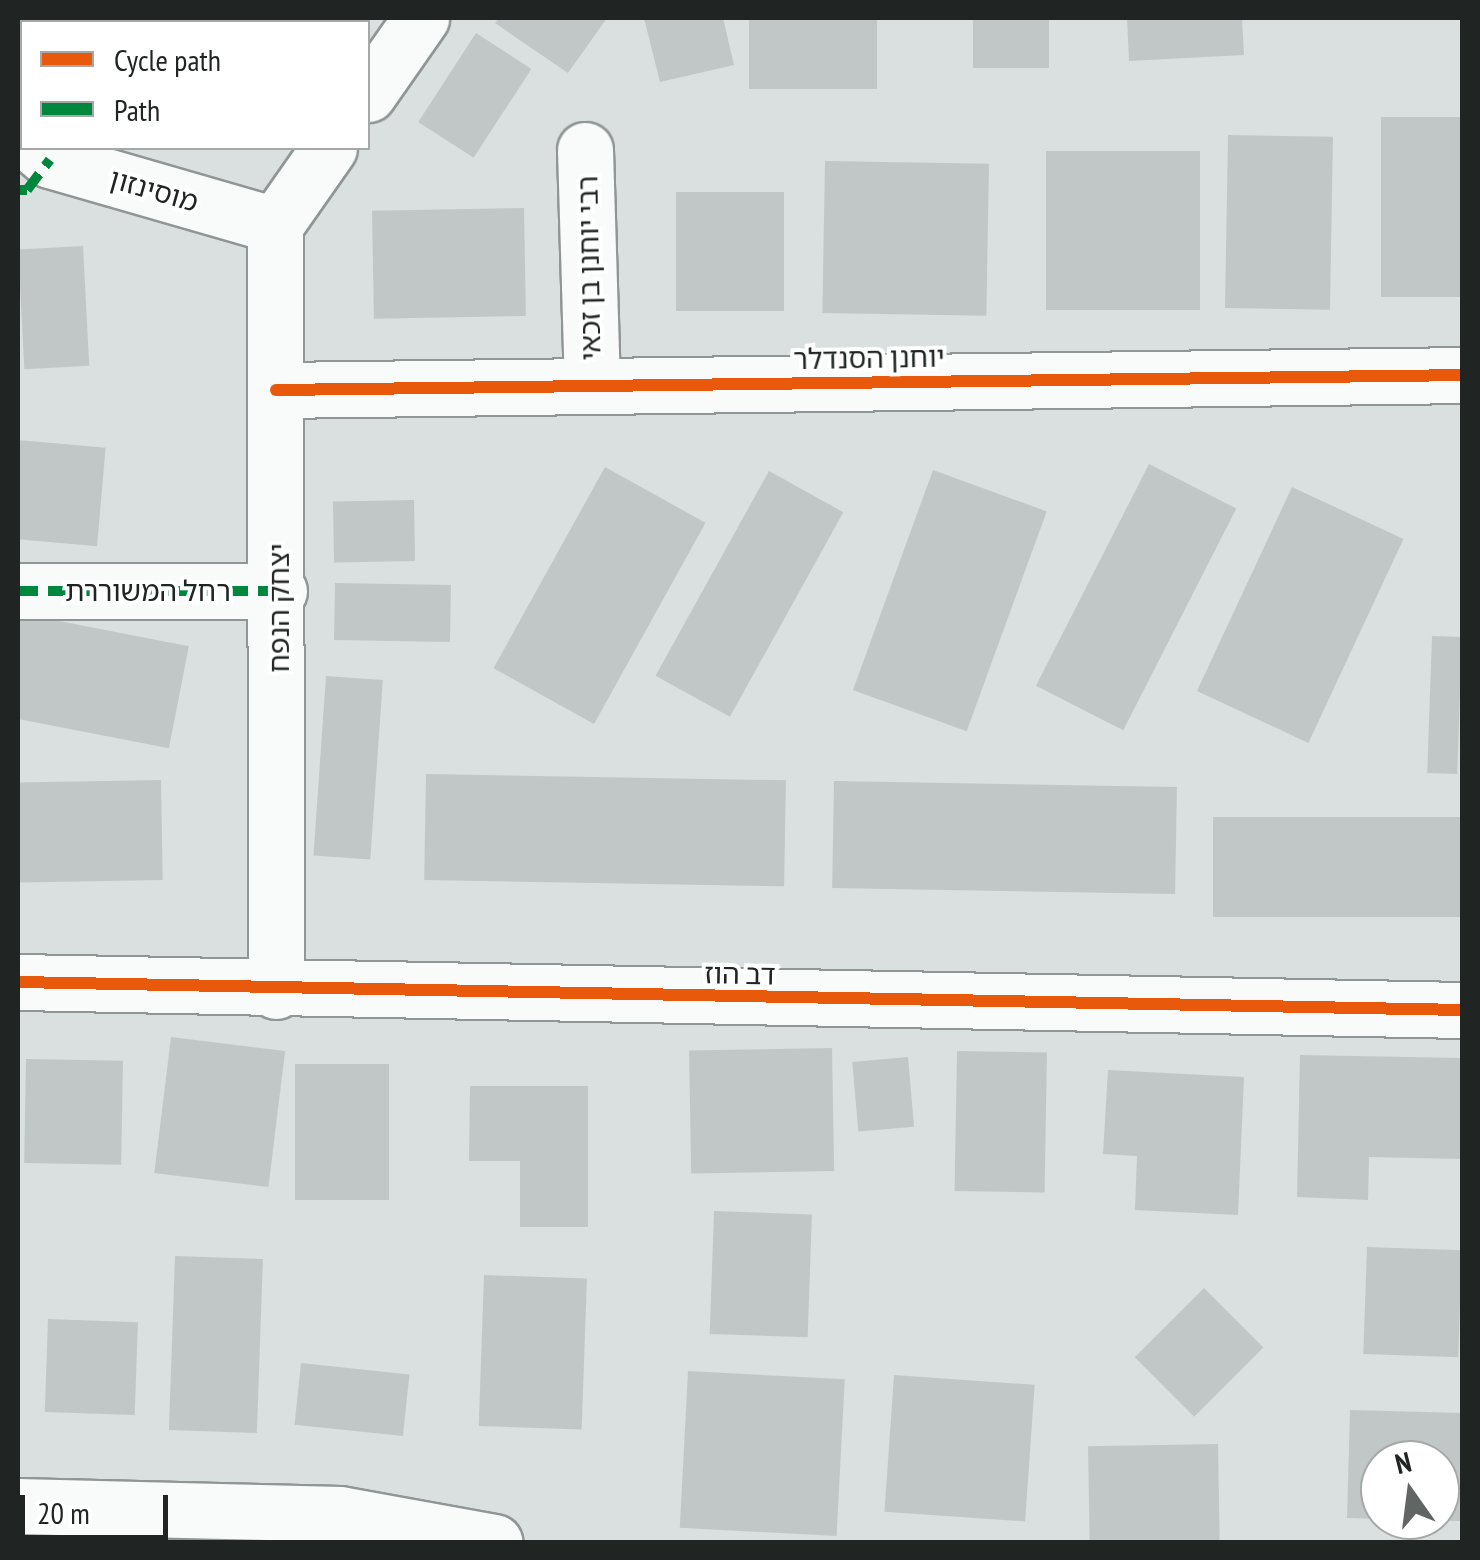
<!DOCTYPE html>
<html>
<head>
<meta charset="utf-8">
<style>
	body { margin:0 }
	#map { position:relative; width:1480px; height:1560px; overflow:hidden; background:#d9e0df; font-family:"PT Sans Narrow","Noto Sans Hebrew",sans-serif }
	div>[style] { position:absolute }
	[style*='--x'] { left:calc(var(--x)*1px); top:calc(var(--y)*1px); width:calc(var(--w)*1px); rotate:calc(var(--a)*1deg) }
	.building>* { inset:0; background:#c1c7c6; transform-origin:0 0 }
	.roads { filter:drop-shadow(2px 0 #909595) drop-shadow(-2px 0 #909595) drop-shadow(0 2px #909595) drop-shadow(0 -2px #909595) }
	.street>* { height:55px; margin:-27.5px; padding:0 27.5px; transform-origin:27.5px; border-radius:27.5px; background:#f9fafa }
	.quiet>* { height:10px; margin-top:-5px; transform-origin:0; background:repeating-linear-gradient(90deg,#00873e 0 20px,transparent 0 30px) }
	.cycleway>* { height:12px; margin:-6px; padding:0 6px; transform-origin:6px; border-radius:6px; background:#e8590c }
	span { translate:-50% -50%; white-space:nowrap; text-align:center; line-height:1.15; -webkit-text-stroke:8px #fff; paint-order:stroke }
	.street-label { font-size:28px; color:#202524 }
	.frame { position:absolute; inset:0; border:20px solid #202524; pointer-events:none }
	.legend { position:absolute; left:20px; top:20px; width:350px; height:130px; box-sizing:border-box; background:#fff; border:2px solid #a6a8a7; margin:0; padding:12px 18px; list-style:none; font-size:30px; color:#202524 }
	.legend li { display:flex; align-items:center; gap:20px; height:50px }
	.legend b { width:50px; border:2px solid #a6a8a7 }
	.north { position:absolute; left:1360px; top:1440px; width:100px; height:100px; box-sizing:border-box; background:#fff; border:2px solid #a6a8a7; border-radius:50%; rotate:346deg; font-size:28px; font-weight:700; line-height:40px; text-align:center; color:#202524 }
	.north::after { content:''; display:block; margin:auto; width:35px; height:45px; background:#616665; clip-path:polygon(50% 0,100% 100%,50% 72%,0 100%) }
	.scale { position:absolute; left:20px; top:1495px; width:148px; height:45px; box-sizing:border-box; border:5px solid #202524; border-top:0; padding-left:12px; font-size:30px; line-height:35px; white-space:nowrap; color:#202524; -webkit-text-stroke:8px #fff; paint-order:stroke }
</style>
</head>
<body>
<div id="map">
	<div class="building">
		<i style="clip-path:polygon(139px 18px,271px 18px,135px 22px)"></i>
		<i style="clip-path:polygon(499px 18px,607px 18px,568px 73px,495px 23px)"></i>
		<i style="clip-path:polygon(644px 18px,723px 18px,734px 65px,660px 82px)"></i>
		<i style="left:749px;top:18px;width:128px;height:71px"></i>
		<i style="left:973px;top:18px;width:76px;height:50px"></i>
		<i style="clip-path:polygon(1127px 18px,1242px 18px,1244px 55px,1129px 61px)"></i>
		<i style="left:476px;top:33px;width:66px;height:106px;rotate:33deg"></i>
		<i style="left:1462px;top:117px;width:180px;height:81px;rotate:90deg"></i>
		<i style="left:1228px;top:135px;width:105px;height:173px;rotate:1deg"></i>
		<i style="left:1046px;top:151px;width:154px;height:159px"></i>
		<i style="left:825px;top:161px;width:164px;height:152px;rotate:1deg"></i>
		<i style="left:676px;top:192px;width:108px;height:119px"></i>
		<i style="left:524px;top:208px;width:108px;height:152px;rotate:89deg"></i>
		<i style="left:83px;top:246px;width:120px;height:65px;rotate:87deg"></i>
		<i style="left:18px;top:440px;width:88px;height:99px;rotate:5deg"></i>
		<i style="left:1149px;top:464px;width:98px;height:249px;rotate:27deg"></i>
		<i style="left:605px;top:467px;width:115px;height:230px;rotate:29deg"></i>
		<i style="left:933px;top:470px;width:121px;height:234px;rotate:20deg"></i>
		<i style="left:769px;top:471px;width:85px;height:234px;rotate:29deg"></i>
		<i style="left:1292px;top:487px;width:123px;height:225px;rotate:25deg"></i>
		<i style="left:414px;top:500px;width:61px;height:81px;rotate:89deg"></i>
		<i style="left:335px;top:583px;width:116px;height:57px;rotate:1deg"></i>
		<i style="left:18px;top:613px;width:174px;height:104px;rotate:11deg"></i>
		<i style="left:1432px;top:636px;width:30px;height:137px;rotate:2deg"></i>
		<i style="left:326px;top:676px;width:57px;height:180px;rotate:4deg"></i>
		<i style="left:426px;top:774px;width:360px;height:106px;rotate:1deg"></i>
		<i style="left:161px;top:780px;width:100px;height:143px;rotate:89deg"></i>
		<i style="left:834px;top:781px;width:343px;height:107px;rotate:1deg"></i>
		<i style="left:1213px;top:817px;width:249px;height:100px"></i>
		<i style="left:171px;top:1037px;width:115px;height:137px;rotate:7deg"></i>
		<i style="left:832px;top:1048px;width:123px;height:143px;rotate:89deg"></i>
		<i style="left:957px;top:1051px;width:90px;height:140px;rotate:1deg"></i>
		<i style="clip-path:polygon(1300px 1055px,1462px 1058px,1462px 1159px,1369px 1157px,1368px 1200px,1297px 1197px)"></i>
		<i style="left:908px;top:1057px;width:70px;height:56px;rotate:85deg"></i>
		<i style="left:26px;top:1059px;width:97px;height:104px;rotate:1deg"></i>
		<i style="left:295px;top:1064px;width:94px;height:136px"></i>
		<i style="clip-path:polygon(1108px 1070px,1244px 1077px,1238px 1215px,1135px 1210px,1137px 1156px,1103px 1154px)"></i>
		<i style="clip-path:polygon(470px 1086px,588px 1086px,588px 1227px,520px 1227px,520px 1161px,469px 1161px)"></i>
		<i style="left:714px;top:1211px;width:98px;height:123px;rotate:2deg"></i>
		<i style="left:1367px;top:1247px;width:95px;height:107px;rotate:2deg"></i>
		<i style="left:175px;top:1256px;width:88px;height:174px;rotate:2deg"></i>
		<i style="left:484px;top:1275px;width:103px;height:151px;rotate:2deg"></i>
		<i style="left:1204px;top:1288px;width:84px;height:98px;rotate:45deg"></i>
		<i style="left:48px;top:1319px;width:90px;height:93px;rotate:2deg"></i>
		<i style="left:301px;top:1363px;width:109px;height:62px;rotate:6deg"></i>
		<i style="left:688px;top:1371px;width:157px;height:157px;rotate:3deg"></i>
		<i style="left:894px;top:1375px;width:141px;height:137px;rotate:4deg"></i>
		<i style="clip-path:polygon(1350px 1410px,1462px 1413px,1462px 1521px,1440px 1521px,1440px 1460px,1380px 1460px,1380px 1519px,1347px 1518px)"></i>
		<i style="left:1218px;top:1444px;width:96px;height:130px;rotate:89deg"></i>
	</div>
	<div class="roads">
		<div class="street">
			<i style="--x:368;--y:94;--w:93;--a:-55.1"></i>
			<i style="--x:36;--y:148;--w:18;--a:41"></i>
			<i style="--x:50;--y:160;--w:234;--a:16.1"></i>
			<i style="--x:585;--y:150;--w:236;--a:88.3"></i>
			<i style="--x:275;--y:225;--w:766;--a:89.93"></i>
			<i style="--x:275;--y:225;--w:94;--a:-55"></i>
			<i style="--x:276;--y:390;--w:1186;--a:-0.72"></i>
			<i style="--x:18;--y:591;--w:261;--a:0"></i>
			<i style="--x:18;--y:982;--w:1444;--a:1.11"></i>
			<i style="--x:18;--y:1506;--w:322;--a:1.4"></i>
			<i style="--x:340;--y:1514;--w:157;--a:10.3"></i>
		</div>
	</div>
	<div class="quiet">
		<i style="--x:18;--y:190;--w:9;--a:0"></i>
		<i style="--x:27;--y:190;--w:38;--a:-53"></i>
		<i style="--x:18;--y:591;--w:261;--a:0"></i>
	</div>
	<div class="cycleway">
		<i style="--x:276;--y:390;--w:1186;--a:-0.72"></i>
		<i style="--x:18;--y:982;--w:1444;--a:1.11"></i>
	</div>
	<div class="street-label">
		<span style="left:154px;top:190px;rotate:16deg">מוסינזון</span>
		<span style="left:589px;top:268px;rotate:-91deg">רבי יוחנן בן זכאי</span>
		<span style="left:869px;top:358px;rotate:-1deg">יוחנן הסנדלר</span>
		<span style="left:148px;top:591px">רחל המשוררת</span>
		<span style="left:279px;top:608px;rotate:-90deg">יצחק הנפח</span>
		<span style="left:740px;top:974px;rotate:1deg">דב הוז</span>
	</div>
	<div class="frame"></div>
	<ul class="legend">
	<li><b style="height:12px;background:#e8590c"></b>Cycle path</li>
	<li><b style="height:12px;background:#00873e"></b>Path</li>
	</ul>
	<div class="north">N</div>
	<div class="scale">20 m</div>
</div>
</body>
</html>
